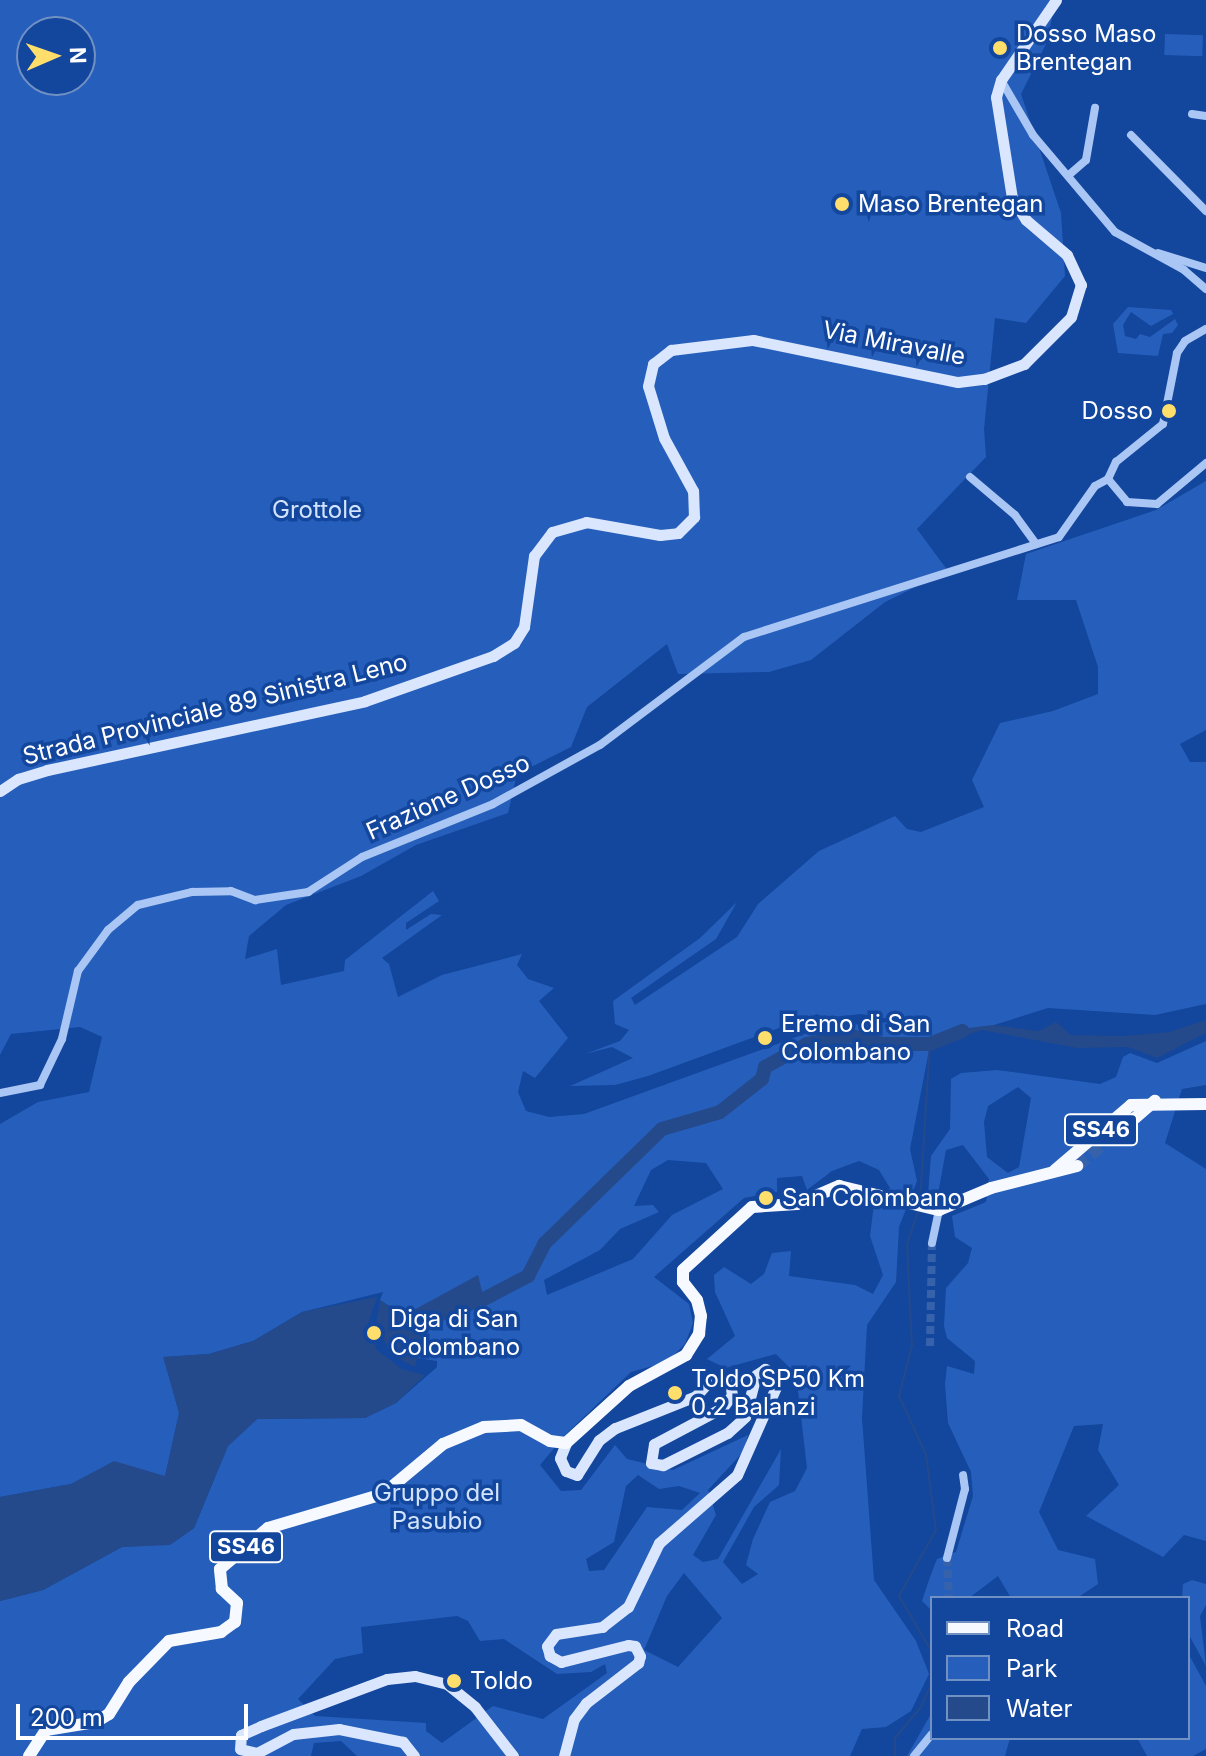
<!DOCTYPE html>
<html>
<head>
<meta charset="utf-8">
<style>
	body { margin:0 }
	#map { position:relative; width:1206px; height:1756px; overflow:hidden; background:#13469d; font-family:Inter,sans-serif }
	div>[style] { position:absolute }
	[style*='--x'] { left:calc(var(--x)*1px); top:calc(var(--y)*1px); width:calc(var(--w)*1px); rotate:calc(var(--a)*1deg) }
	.green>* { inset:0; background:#265fbb; transform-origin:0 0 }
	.water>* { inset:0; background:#244a8b }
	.stream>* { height:2px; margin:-1px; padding:0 1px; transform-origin:1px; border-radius:1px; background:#244a8b }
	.river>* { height:14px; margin:-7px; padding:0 7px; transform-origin:7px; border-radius:7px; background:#244a8b }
	.street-tunnel>* { height:8px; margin-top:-4px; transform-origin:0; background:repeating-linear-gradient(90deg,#3662ac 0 8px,transparent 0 12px) }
	.primary-tunnel>* { height:12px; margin-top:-6px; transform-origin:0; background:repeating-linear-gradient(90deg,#3662ac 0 12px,transparent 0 18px) }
	.street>* { height:8px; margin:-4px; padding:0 4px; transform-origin:4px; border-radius:4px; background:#aac6f4 }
	.secondary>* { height:11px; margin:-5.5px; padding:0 5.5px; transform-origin:5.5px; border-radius:5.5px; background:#d9e6fd }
	.primary>* { height:12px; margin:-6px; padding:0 6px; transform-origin:6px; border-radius:6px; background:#f6f9ff }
	.dots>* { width:22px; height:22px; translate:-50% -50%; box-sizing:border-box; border:4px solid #13469d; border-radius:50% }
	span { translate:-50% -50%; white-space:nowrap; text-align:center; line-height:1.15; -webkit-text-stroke:7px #13469d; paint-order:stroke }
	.shield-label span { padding:2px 6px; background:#13469d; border:2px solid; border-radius:6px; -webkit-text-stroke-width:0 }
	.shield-label { font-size:22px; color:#fff; font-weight:700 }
	.poi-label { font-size:24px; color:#fff }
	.left { translate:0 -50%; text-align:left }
	.right { translate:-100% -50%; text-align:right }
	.street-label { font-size:24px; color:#fff }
	.park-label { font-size:24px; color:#d2e3fd }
	.legend { position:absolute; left:930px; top:1596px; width:260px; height:144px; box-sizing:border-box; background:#13469d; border:2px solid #7190c4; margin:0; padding:10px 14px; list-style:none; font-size:24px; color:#fff }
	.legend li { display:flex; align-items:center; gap:16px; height:40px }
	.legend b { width:40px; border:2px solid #7190c4 }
	.north { position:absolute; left:16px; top:16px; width:80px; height:80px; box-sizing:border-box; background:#13469d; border:2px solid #7190c4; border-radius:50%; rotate:88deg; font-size:22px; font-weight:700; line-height:32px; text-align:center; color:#fff }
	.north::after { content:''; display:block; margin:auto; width:28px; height:36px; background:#ffde6c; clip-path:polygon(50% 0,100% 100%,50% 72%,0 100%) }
	.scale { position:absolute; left:16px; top:1704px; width:232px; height:36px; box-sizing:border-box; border:4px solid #fff; border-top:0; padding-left:10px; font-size:24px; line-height:28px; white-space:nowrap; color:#fff; -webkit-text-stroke:6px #13469d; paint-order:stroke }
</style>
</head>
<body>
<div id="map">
	<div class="green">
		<i style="clip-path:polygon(evenodd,0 0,1055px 0,1048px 40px,1021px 94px,1061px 213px,1065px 276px,1026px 323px,995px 318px,984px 429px,986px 457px,917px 529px,948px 571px,885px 602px,811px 660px,769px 672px,678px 674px,667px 644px,587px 707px,571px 747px,517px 774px,508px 813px,416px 845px,361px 876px,286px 905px,249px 936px,245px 959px,277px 949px,281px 985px,344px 971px,345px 960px,433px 891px,439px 901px,406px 923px,406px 930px,431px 914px,442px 915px,382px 958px,389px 964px,398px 997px,442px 975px,522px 954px,517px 965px,528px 979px,554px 988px,539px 1001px,568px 1038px,535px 1078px,523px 1071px,518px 1092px,526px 1111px,549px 1117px,584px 1114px,824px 1027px,903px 1021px,861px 1014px,824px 1018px,817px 1014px,648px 1076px,615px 1085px,570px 1086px,633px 1058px,612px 1047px,585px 1054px,620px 1041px,629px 1030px,615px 1024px,613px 1001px,700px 938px,737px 902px,716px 939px,631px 998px,635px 1005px,737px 937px,758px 904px,819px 851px,895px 816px,907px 829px,921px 832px,984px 807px,972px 780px,1000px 723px,1053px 711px,1098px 694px,1098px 667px,1076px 600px,1017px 600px,1026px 554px,1156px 510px,1206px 481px,1206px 730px,1180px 744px,1190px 762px,1206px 762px,1206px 1004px,1155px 1015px,1048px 1008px,930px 1045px,910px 1149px,917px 1181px,899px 1227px,896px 1282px,867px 1325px,862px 1418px,874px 1580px,916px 1641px,929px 1674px,911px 1711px,886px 1727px,862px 1729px,850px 1756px,357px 1756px,341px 1741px,314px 1743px,311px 1756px,0 1756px,0 1601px,43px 1590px,122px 1547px,171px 1544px,194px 1528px,228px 1446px,257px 1419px,365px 1418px,396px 1403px,437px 1367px,437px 1361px,417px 1358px,424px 1327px,468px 1312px,480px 1287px,478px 1276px,414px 1310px,398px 1312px,380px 1300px,383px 1292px,302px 1312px,253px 1341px,209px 1354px,164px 1357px,179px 1413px,165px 1477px,114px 1462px,71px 1484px,0 1497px,0 1124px,38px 1102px,89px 1092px,102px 1037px,80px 1027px,11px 1034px,0 1055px,0 0,32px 32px,80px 32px,80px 80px,32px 80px,32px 32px,0 0,668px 1160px,706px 1163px,723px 1189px,672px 1215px,633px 1259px,547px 1295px,544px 1280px,600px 1250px,620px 1229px,659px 1212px,653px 1205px,634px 1206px,651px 1170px,668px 1160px,0 0,859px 1161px,879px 1170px,890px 1188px,874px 1204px,870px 1236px,883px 1275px,873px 1294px,855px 1285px,789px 1276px,791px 1251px,772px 1253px,764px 1274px,751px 1284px,724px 1267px,714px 1275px,715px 1292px,735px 1336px,707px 1359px,725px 1368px,776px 1354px,796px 1374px,807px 1468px,795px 1491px,770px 1502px,753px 1539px,746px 1565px,758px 1574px,742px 1584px,723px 1562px,754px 1507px,779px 1485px,781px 1449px,718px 1559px,703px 1562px,693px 1555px,716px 1515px,708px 1490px,744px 1451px,748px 1435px,673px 1470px,627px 1459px,615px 1445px,581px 1490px,561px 1491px,540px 1465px,565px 1435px,631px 1372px,667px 1362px,685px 1344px,693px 1323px,689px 1304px,654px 1277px,744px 1198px,777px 1192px,777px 1178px,802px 1176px,807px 1190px,832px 1171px,859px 1161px,0 0,638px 1475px,659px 1489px,679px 1486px,700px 1493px,682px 1510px,647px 1507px,604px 1570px,589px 1571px,586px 1559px,614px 1542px,626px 1486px,638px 1475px,0 0,684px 1573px,722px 1618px,678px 1667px,644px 1650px,667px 1596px,684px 1573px,0 0,457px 1616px,468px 1621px,480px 1641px,504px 1639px,557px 1674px,591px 1672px,605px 1664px,607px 1673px,543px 1719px,493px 1706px,442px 1743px,426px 1731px,426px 1723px,315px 1716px,298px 1699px,335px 1659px,363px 1653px,361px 1627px,457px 1616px)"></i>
		<i style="left:1165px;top:34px;width:38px;height:21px;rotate:2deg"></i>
		<i style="clip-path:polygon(1128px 307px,1171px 310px,1173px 314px,1151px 326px,1131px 312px,1123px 325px,1125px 336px,1136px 339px,1140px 334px,1150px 337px,1175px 319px,1178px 325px,1172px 333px,1163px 334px,1158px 356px,1118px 353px,1113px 324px)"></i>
		<i style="clip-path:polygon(evenodd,1206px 1041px,1206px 1085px,1182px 1089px,1165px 1143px,1206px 1169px,1206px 1541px,1184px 1535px,1163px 1557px,1086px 1516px,1119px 1485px,1098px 1450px,1103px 1424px,1074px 1426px,1039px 1512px,1058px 1550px,1095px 1559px,1098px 1584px,1077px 1598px,1011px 1598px,998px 1576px,969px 1598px,932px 1598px,932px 1611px,922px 1601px,930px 1577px,937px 1559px,956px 1552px,973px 1496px,971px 1472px,948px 1423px,945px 1384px,947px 1366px,974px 1374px,975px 1361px,947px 1338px,944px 1326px,946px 1288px,968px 1263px,972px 1248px,955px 1237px,952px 1216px,986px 1202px,989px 1179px,963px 1145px,946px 1150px,938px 1194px,928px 1194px,931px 1156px,950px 1129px,951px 1079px,961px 1073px,997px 1070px,1100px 1084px,1116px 1077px,1123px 1057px,1130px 1053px,1157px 1063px,1206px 1041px,1018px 1087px,1031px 1098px,1019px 1167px,1008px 1173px,987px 1157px,984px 1122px,988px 1106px,1018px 1087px)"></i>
		<i style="clip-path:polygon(1192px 1580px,1206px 1584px,1206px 1605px,1200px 1616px,1206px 1666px,1188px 1633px,1188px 1598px,1182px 1598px,1183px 1584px)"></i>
		<i style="clip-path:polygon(1188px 1653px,1206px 1686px,1206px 1749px,1193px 1756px,1147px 1756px,1137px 1738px,1188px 1738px)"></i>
		<i style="clip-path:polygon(932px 1712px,932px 1738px,1010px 1738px,1005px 1756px,907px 1756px)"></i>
	</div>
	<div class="water">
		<i style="clip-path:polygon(1206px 1020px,1206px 1033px,1157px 1058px,1128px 1047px,1077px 1048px,982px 1030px,946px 1042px,944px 1031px,993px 1025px,1039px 1031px,1056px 1022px,1071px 1035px,1122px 1036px,1169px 1032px)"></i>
		<i style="clip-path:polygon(478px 1275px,484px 1299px,479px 1308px,424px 1327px,415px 1367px,391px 1355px,376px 1324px,380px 1300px,398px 1312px,414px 1310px)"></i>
		<i style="clip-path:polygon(377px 1297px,368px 1324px,377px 1350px,402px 1369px,425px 1375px,396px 1403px,365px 1418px,257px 1419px,228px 1446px,194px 1528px,170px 1545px,122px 1547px,43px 1590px,0 1601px,0 1497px,71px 1484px,114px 1461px,165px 1476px,179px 1413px,163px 1357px,209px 1354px,253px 1341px,302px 1312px)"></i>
	</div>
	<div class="stream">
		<i style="--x:920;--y:1201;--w:157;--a:-86.4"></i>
		<i style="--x:918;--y:1212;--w:34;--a:109"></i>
		<i style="--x:907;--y:1244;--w:102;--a:87.2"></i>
		<i style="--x:912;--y:1346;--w:52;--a:104.6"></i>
		<i style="--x:899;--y:1396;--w:65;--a:65.4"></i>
		<i style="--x:926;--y:1455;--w:76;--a:82.4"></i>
		<i style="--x:936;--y:1530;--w:76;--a:119.3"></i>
		<i style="--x:899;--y:1596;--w:65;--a:59.5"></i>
		<i style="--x:895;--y:1756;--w:18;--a:-90"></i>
		<i style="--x:895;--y:1738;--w:40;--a:-50"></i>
		<i style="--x:921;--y:1707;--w:27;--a:-66"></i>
	</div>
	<div class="river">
		<i style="--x:484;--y:1299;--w:50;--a:-27.6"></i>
		<i style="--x:528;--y:1276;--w:37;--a:-63"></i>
		<i style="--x:545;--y:1243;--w:163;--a:-44.3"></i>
		<i style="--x:662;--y:1129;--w:60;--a:-16.3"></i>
		<i style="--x:720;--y:1112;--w:53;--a:-38.2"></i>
		<i style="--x:762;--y:1079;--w:12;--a:-76"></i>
		<i style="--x:765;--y:1067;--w:48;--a:-28.7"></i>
		<i style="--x:807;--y:1044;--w:45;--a:-10.3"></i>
		<i style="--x:851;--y:1036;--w:32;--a:14"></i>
		<i style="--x:882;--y:1044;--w:48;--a:0"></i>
		<i style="--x:930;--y:1044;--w:35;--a:-22"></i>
	</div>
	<div class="street-tunnel">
		<i style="--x:930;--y:1346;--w:103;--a:-88.9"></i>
		<i style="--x:947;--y:1558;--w:40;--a:87.1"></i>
	</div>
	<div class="primary-tunnel">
		<i style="--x:1077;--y:1166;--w:65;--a:-39.4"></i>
	</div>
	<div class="street">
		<i style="--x:1001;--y:80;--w:64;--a:59.8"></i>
		<i style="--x:1033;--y:135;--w:127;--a:49.8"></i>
		<i style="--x:1115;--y:232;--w:79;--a:28.8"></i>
		<i style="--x:1184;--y:270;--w:29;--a:41"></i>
		<i style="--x:1192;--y:114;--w:14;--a:8"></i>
		<i style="--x:1131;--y:135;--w:107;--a:45.4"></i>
		<i style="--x:1070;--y:174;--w:21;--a:-41"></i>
		<i style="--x:1086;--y:160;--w:53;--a:-80.2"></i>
		<i style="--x:1158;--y:253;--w:50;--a:17.4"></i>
		<i style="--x:970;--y:477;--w:59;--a:40.2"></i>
		<i style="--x:1015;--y:515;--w:36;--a:54"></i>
		<i style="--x:1108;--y:479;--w:19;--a:-65"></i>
		<i style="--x:1116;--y:462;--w:60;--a:-39"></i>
		<i style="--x:1163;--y:424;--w:72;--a:-78.8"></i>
		<i style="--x:1177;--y:353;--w:14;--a:-56"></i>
		<i style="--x:1185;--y:341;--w:24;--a:-30"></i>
		<i style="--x:1108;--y:479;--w:30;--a:50"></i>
		<i style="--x:1127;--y:502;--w:30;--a:4"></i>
		<i style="--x:1157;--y:504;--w:64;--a:-39.9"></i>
		<i style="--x:0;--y:1093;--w:41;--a:-11.3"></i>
		<i style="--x:40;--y:1085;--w:51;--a:-64.4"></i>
		<i style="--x:62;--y:1039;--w:70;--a:-76.8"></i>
		<i style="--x:78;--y:971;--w:51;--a:-53.8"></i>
		<i style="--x:108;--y:930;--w:39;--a:-40"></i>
		<i style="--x:138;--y:905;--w:56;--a:-13.5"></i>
		<i style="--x:192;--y:892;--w:39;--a:-1"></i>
		<i style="--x:231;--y:891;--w:26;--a:21"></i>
		<i style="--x:255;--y:900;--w:54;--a:-8.6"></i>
		<i style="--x:308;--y:892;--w:64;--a:-32.9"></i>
		<i style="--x:362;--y:857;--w:141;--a:-22"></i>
		<i style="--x:493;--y:804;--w:122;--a:-28.9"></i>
		<i style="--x:600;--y:745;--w:180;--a:-36.9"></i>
		<i style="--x:744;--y:637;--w:330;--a:-17.6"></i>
		<i style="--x:1059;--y:537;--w:62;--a:-54.8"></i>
		<i style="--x:1095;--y:486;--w:15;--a:-28"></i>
		<i style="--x:932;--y:1243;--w:34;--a:-78"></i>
		<i style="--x:947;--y:1558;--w:71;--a:-75.4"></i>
		<i style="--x:965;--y:1489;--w:14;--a:-98"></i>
		<i style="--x:914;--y:1756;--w:28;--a:-51"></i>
	</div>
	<div class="secondary">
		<i style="--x:0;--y:791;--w:22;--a:-34"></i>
		<i style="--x:18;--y:779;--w:30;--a:-17"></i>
		<i style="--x:47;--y:770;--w:325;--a:-12.2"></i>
		<i style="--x:365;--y:701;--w:136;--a:-19.4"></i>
		<i style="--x:493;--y:656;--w:25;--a:-32"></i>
		<i style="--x:514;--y:643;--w:19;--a:-58"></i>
		<i style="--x:524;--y:627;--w:72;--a:-82"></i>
		<i style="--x:534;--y:556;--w:30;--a:-53"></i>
		<i style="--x:552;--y:532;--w:35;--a:-16"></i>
		<i style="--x:586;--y:522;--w:75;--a:10"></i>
		<i style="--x:660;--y:535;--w:18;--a:-6"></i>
		<i style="--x:678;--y:533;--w:23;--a:-45"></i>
		<i style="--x:694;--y:517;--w:26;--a:-92"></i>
		<i style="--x:693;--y:491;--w:60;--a:-118.7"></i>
		<i style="--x:664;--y:438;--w:54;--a:-107.1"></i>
		<i style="--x:648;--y:386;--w:23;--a:-77"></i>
		<i style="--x:653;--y:364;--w:23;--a:-38"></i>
		<i style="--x:671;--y:350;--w:83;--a:-7"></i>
		<i style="--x:753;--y:340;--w:209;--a:11.6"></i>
		<i style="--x:958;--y:382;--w:26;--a:-7"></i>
		<i style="--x:984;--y:379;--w:43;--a:-20.6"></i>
		<i style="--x:1024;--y:364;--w:66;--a:-45"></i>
		<i style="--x:1071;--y:317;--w:34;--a:-73"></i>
		<i style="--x:1081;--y:285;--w:33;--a:-115"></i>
		<i style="--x:1067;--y:255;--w:54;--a:-139.5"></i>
		<i style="--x:1026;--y:220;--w:26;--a:-122"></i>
		<i style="--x:1012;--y:198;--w:102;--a:-99"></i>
		<i style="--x:996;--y:97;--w:18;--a:-74"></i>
		<i style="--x:1001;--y:80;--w:97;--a:-55.5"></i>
		<i style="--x:414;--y:1756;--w:18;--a:-128"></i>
		<i style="--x:403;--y:1742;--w:65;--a:-168.5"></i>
		<i style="--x:339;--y:1729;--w:46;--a:173.8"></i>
		<i style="--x:293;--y:1734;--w:41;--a:152.2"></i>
		<i style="--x:257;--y:1753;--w:17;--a:-167"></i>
		<i style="--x:240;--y:1749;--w:14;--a:-86"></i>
		<i style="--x:241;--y:1735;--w:22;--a:-24"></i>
		<i style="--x:261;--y:1726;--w:134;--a:-20.5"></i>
		<i style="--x:387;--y:1679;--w:28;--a:-6"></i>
		<i style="--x:415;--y:1676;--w:33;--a:14"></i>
		<i style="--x:447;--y:1684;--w:36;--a:39"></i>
		<i style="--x:475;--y:1707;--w:62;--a:52.2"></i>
		<i style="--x:564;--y:1756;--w:38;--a:-75"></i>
		<i style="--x:574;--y:1719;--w:20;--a:-53"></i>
		<i style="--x:586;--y:1703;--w:66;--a:-37.6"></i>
		<i style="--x:638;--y:1663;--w:7;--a:-74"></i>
		<i style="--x:640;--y:1656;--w:11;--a:-117"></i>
		<i style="--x:635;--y:1646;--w:7;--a:-172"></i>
		<i style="--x:628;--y:1645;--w:69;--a:165.8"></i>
		<i style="--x:561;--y:1662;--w:13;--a:-151"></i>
		<i style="--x:550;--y:1656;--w:10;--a:-107"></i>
		<i style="--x:547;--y:1646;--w:15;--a:-53"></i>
		<i style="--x:556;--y:1634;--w:47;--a:-8.7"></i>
		<i style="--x:602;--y:1627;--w:33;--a:-38"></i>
		<i style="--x:628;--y:1607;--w:71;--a:-64.2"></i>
		<i style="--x:659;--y:1543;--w:103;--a:-41.1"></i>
		<i style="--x:737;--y:1475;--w:96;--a:-66.1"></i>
		<i style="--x:776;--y:1387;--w:12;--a:-95"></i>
		<i style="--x:775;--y:1375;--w:12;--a:-149"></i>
		<i style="--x:765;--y:1369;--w:11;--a:146"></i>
		<i style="--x:756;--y:1375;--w:43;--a:104.7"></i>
		<i style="--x:745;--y:1417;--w:24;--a:138"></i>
		<i style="--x:727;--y:1433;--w:72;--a:153.4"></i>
		<i style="--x:663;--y:1465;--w:12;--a:-171"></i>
		<i style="--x:651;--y:1463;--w:19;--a:-81"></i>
		<i style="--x:654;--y:1444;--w:77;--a:-27.9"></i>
		<i style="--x:722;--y:1408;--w:16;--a:-52"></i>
		<i style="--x:732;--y:1395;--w:13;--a:-99"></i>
		<i style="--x:730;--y:1382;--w:18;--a:-167"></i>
		<i style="--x:712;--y:1378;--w:24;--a:132"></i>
		<i style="--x:696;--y:1396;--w:87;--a:158.4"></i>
		<i style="--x:615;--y:1428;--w:20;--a:143"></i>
		<i style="--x:599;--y:1440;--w:41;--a:122.2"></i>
		<i style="--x:577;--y:1475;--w:12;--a:-160"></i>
		<i style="--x:566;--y:1471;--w:14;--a:-115"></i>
		<i style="--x:560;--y:1458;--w:16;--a:-68"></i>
	</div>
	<div class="primary">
		<i style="--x:1127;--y:1125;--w:37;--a:-41"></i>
		<i style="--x:1055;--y:1170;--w:100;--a:-40.5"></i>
		<i style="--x:1131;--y:1105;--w:75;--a:-0.8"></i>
		<i style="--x:29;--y:1756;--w:31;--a:-57"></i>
		<i style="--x:46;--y:1730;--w:51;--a:-9.1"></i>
		<i style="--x:96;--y:1722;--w:15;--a:-32"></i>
		<i style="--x:109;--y:1714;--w:38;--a:-58"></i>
		<i style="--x:129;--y:1682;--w:57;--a:-45.7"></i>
		<i style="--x:169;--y:1641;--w:53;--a:-9.8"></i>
		<i style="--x:221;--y:1632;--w:17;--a:-36"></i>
		<i style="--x:235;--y:1622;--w:19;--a:-84"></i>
		<i style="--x:237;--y:1603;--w:21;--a:-137"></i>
		<i style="--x:222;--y:1589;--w:20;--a:-96"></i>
		<i style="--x:220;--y:1569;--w:63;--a:-40.5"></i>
		<i style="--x:268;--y:1528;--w:120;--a:-16.5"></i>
		<i style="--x:383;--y:1494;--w:78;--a:-39.8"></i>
		<i style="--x:443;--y:1444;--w:44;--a:-22.5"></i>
		<i style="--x:484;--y:1427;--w:37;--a:-3"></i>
		<i style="--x:521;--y:1425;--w:33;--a:29"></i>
		<i style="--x:550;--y:1441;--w:16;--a:7"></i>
		<i style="--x:566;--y:1443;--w:85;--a:-42.1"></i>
		<i style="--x:629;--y:1386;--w:65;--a:-28.5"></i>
		<i style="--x:686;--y:1355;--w:25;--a:-58"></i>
		<i style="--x:699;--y:1334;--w:18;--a:-84"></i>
		<i style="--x:701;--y:1316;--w:16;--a:-104"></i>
		<i style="--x:697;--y:1300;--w:23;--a:-128"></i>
		<i style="--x:683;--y:1282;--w:12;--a:-90"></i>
		<i style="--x:683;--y:1270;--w:93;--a:-42.4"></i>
		<i style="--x:752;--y:1207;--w:45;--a:-3.8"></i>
		<i style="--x:797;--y:1204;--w:46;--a:-23.2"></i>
		<i style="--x:839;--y:1186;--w:103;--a:13.5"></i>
		<i style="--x:939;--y:1210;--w:56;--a:-22.9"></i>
		<i style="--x:991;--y:1188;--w:89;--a:-14.3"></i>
	</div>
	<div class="dots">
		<i style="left:1000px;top:48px;background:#ffde6c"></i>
		<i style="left:842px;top:204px;background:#ffde6c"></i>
		<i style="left:1169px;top:411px;background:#ffde6c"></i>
		<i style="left:765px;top:1038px;background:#ffde6c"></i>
		<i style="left:766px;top:1198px;background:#ffde6c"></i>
		<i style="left:374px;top:1333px;background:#ffde6c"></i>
		<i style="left:675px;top:1393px;background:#ffde6c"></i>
		<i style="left:454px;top:1681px;background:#ffde6c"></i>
	</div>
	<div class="shield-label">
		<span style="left:1101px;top:1130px">SS46</span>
		<span style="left:246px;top:1547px">SS46</span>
	</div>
	<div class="poi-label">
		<span class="left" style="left:1016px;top:48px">Dosso Maso<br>Brentegan</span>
		<span class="left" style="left:858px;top:204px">Maso Brentegan</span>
		<span class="right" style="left:1153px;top:411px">Dosso</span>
		<span class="left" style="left:781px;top:1038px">Eremo di San<br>Colombano</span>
		<span class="left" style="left:782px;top:1198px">San Colombano</span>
		<span class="left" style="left:390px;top:1333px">Diga di San<br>Colombano</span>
		<span class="left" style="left:691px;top:1393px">Toldo SP50 Km<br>0.2 Balanzi</span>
		<span class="left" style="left:470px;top:1681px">Toldo</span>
	</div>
	<div class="street-label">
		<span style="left:894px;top:343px;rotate:11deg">Via Miravalle</span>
		<span style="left:215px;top:709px;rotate:-14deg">Strada Provinciale 89 Sinistra Leno</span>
		<span style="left:448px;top:797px;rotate:-24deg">Frazione Dosso</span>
	</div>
	<div class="park-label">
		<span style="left:317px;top:510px">Grottole</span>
		<span style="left:437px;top:1507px">Gruppo del<br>Pasubio</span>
	</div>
	<ul class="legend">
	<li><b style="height:10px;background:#f6f9ff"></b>Road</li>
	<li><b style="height:22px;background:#265fbb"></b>Park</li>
	<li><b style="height:22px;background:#244a8b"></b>Water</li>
	</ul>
	<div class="north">N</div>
	<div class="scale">200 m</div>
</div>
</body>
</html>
